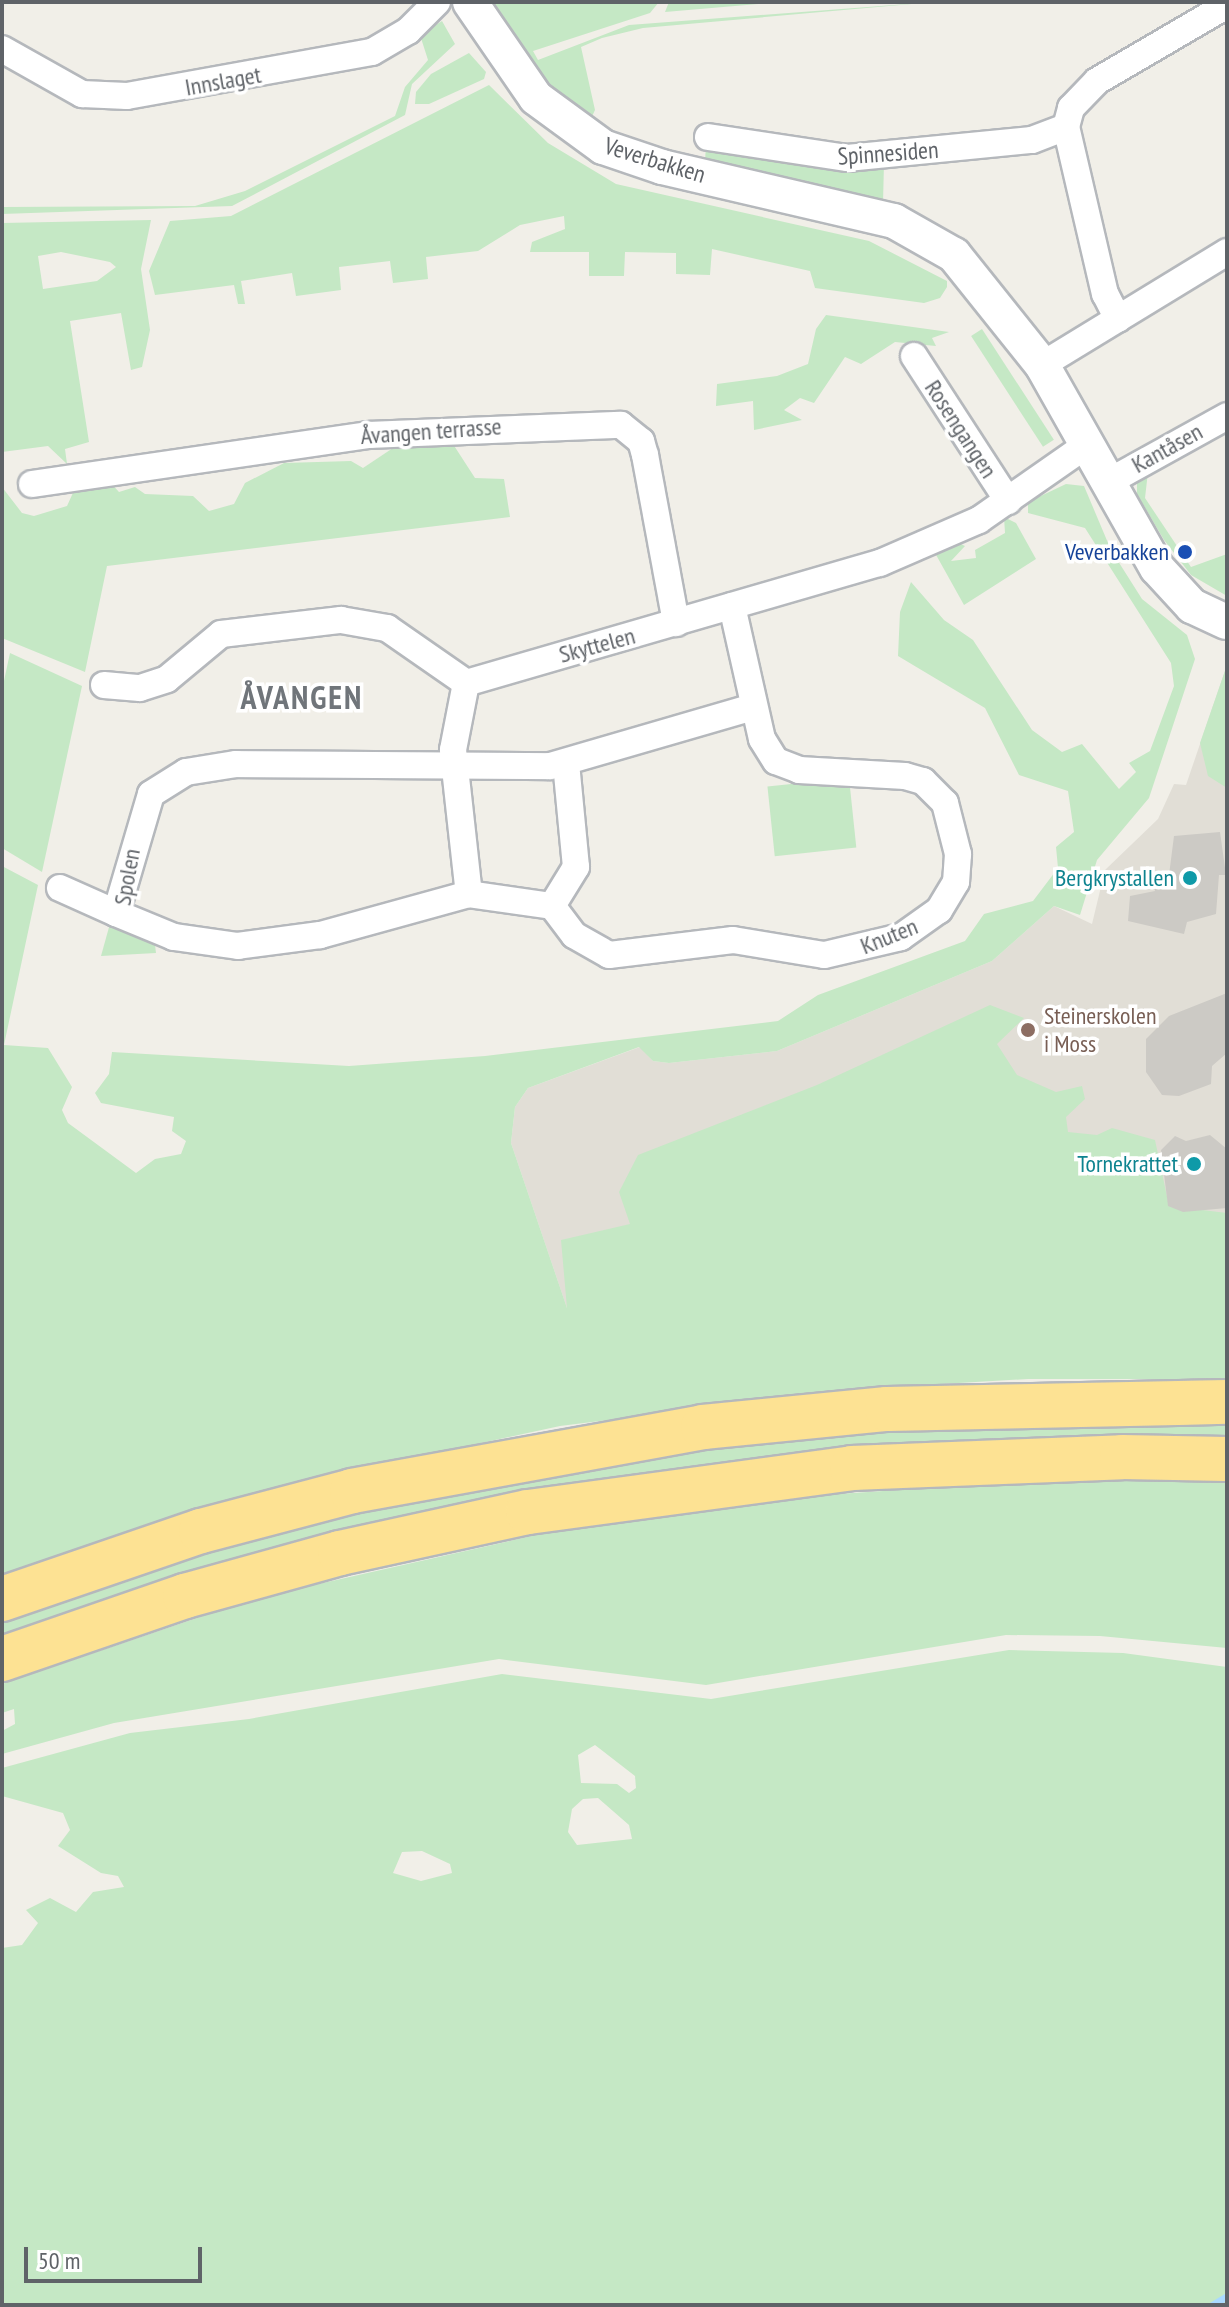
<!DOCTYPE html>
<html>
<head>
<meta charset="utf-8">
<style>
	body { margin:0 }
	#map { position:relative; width:1229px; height:2307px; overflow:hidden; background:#f1efe8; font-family:"PT Sans Narrow",sans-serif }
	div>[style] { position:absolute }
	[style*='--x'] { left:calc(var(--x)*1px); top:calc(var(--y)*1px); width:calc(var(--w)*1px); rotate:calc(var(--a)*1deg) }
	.education>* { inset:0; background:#e1ded6 }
	.green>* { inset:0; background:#c5e8c5; transform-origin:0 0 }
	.stream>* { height:7px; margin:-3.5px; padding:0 3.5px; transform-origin:3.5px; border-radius:3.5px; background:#aadaff }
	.building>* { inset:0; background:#cccac5 }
	.roads { filter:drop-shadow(2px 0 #b5b8bc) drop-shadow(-2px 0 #b5b8bc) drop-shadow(0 2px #b5b8bc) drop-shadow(0 -2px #b5b8bc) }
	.minor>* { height:26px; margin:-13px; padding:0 13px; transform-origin:13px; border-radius:13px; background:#fff }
	.tertiary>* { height:34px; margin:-17px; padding:0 17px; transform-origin:17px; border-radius:17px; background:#fff }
	.motorway>* { height:44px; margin:-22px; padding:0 22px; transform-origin:22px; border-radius:22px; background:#fde293 }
	.dots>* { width:22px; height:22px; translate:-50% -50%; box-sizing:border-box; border:4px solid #fff; border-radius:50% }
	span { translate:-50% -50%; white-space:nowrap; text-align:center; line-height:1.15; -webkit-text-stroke:7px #fff; paint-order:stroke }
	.street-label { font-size:24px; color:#5f6368 }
	.transit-label { font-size:24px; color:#164399 }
	.right { translate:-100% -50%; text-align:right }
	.culture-label { font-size:24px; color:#0d838f }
	.education-label { font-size:24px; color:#785e54 }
	.left { translate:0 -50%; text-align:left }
	.district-label { font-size:32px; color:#70757a; font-weight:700; letter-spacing:2px }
	.frame { position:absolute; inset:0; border:4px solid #5f6368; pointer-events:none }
	.scale { position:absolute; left:24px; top:2247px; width:178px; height:36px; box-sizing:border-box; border:4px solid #5f6368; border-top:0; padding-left:10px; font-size:24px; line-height:28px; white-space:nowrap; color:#5f6368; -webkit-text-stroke:6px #fff; paint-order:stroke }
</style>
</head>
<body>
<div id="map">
	<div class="education">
		<i style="clip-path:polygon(1227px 665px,1227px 1236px,569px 1314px,511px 1143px,515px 1107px,528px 1088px,640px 1047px,653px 1061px,669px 1063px,777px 1051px,992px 961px,1054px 906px,1092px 924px,1105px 870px,1158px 819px,1174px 784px,1186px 785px)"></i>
	</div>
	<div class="green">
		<i style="clip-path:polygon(495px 2px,659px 2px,650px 13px,533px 51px,538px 60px,629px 25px,934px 2px,643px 28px,602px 38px,581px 47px,595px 110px,589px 123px,548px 88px,495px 16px)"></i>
		<i style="clip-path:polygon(669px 2px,780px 2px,665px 12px)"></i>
		<i style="clip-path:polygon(442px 21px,455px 44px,412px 84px,405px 115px,232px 206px,2px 214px,2px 207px,195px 206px,245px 191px,395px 116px,405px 87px,428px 60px,420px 35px)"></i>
		<i style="clip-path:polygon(469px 53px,486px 72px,484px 79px,429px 104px,415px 104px,416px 92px,431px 74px)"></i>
		<i style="clip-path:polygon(489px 85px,548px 143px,616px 184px,869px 241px,947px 281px,947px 287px,940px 298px,924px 303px,815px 288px,810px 271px,712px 249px,710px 275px,676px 274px,676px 253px,625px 252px,624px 276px,589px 276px,589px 252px,530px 252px,532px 242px,565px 229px,564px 216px,520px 225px,478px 251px,426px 257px,428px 279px,393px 283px,390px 261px,339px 267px,341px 290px,296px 296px,292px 273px,241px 281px,245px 304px,238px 304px,234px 285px,155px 295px,149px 271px,170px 221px,231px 216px)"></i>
		<i style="clip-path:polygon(706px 143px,884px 163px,883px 203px,705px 163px)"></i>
		<i style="clip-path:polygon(evenodd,151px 220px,141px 269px,150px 330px,142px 367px,131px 370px,121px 313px,70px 321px,89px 442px,65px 449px,67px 464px,48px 446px,2px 452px,2px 223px,151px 220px,61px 252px,110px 262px,116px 267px,97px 281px,43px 289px,38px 256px,61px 252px)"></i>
		<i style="clip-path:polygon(826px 315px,949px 332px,932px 338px,936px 346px,895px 342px,861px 364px,845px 357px,814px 403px,800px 398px,784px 410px,802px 420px,754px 430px,753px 401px,716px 406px,717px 384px,777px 376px,808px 364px,816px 329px)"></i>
		<i style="left:982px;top:329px;width:132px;height:13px;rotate:57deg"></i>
		<i style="clip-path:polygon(451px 441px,475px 478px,504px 479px,510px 517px,107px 566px,85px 672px,2px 638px,2px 487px,22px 513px,34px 516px,67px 506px,77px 484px,108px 480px,119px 492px,135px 487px,145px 494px,193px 496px,209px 511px,234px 504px,245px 483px,284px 463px,351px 461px,363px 468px,396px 446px)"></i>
		<i style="clip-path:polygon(1148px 472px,1145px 498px,1191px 567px,1227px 554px,1227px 596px,1191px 575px,1164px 540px,1137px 494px,1137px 481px)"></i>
		<i style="clip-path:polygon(1066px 484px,1084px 486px,1111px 550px,1142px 599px,1187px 635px,1195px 659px,1149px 798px,1097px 860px,1080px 915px,1054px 906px,992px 961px,777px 1051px,669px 1063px,653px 1061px,639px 1047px,528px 1088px,515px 1107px,511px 1143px,567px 1308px,561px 1240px,630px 1224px,619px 1192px,638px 1155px,817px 1085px,990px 1005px,1024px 1018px,997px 1044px,1017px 1075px,1056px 1092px,1082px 1086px,1085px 1099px,1066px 1117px,1068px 1132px,1097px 1135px,1112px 1128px,1155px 1140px,1169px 1206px,1227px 1213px,1227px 1379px,1028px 1379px,856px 1389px,560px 1426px,288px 1485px,2px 1575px,2px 866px,38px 885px,4px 1045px,48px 1048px,72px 1087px,62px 1110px,68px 1123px,136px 1173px,155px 1159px,181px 1154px,186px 1141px,172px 1131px,174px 1117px,101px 1103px,95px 1093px,109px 1074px,112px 1052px,349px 1066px,485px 1056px,778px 1021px,818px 995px,965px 941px,984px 914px,1033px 901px,1058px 868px,1056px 847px,1074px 832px,1068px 791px,1019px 775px,985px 708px,898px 656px,900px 612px,911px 582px,944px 620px,973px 640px,1032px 730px,1062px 752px,1082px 744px,1119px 789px,1136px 772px,1129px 763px,1150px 751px,1174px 686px,1171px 663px,1085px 528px,1028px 513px,1028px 502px)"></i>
		<i style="clip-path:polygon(1004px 517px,1016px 523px,1036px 559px,964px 605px,935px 553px,954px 541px,965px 546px,951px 561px,976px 558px,975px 550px,1005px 533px)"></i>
		<i style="clip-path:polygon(10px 653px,82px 686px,42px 872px,2px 848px,2px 690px)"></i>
		<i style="clip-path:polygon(1227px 665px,1227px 788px,1208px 776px,1200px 743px)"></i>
		<i style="left:849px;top:778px;width:70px;height:82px;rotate:84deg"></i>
		<i style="clip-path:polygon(111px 920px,154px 937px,156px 953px,101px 956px)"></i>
		<i style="clip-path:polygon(1227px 1416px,1227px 1443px,877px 1451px,2px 1642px,2px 1615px,344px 1509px,742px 1437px)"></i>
		<i style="clip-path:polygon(1048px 1480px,1227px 1480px,1227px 1648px,1100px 1636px,1006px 1635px,706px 1685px,499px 1659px,114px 1723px,2px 1754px,2px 1731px,15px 1724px,14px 1709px,2px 1713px,2px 1684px,256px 1598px,563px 1529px,763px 1499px)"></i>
		<i style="clip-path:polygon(evenodd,1009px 1650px,1123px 1653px,1227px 1667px,1227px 2305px,2px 2305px,2px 1948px,22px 1945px,38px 1923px,26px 1910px,50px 1898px,76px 1912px,93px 1892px,124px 1887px,118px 1876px,101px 1873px,58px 1846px,70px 1830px,63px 1813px,2px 1796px,2px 1768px,130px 1733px,249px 1719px,502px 1674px,711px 1699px,1009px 1650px,595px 1745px,635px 1776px,636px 1788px,629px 1793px,617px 1784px,581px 1783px,578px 1755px,595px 1745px,1009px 1650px,598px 1798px,629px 1825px,632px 1839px,577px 1845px,568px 1832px,572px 1809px,583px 1799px,598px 1798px,1009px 1650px,422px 1851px,450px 1864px,452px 1873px,421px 1881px,393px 1873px,402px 1852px,422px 1851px)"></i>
	</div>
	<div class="stream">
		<i style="--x:1212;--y:2305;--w:17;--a:-31"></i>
	</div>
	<div class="building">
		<i style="clip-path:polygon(1220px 832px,1226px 875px,1219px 875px,1216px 914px,1187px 922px,1184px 934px,1128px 921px,1130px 896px,1155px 891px,1153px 881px,1169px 875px,1174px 836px)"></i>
		<i style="clip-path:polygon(1227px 993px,1227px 1053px,1212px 1066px,1211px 1084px,1179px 1096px,1162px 1095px,1146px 1072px,1146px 1039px,1169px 1016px)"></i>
		<i style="clip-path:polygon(1210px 1135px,1227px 1149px,1227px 1208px,1183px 1212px,1168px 1206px,1161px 1150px,1175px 1136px,1186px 1141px)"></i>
	</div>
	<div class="roads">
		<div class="minor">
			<i style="--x:2;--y:49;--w:92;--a:29.4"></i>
			<i style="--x:82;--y:94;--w:45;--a:2.5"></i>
			<i style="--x:127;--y:96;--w:249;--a:-10.2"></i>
			<i style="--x:372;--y:52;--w:42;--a:-30.3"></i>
			<i style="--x:408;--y:31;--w:41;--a:-45"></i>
			<i style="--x:708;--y:137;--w:141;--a:8.6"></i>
			<i style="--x:847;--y:158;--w:186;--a:-5.6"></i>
			<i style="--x:1032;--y:140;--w:36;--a:-21"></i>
			<i style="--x:1118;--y:319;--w:28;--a:-117"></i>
			<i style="--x:1105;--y:294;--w:171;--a:-103.1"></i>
			<i style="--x:1066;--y:127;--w:20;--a:-75"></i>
			<i style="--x:1071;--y:108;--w:37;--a:-46"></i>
			<i style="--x:1097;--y:81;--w:151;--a:-30.3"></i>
			<i style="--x:914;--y:356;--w:173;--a:57"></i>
			<i style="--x:1042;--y:365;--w:217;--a:-31.4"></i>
			<i style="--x:1108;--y:482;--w:136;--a:-29"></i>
			<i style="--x:32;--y:484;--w:340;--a:-8.3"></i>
			<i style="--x:368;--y:435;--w:253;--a:-2.3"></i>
			<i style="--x:621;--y:425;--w:26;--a:39"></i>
			<i style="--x:641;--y:441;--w:15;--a:74"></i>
			<i style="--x:645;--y:455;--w:171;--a:79.5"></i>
			<i style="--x:732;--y:606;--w:136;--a:77.3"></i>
			<i style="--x:762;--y:739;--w:26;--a:58"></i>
			<i style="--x:776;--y:761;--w:25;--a:21"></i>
			<i style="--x:799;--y:770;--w:106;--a:3.2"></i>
			<i style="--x:905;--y:776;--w:19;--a:16"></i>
			<i style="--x:923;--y:781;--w:31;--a:45"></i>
			<i style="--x:945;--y:803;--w:53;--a:75.7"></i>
			<i style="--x:958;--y:854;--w:28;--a:94"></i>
			<i style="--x:956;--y:882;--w:33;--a:121"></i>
			<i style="--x:939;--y:910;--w:47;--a:144.6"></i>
			<i style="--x:901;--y:937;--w:79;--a:166.8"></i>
			<i style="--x:824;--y:955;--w:92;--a:-170.6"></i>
			<i style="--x:733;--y:940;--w:125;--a:173.1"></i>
			<i style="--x:609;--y:955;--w:40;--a:-150.3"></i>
			<i style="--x:574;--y:935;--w:36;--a:-127"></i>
			<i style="--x:552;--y:906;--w:84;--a:-171.8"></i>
			<i style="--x:469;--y:894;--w:155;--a:164.6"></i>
			<i style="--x:320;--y:935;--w:83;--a:172.4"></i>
			<i style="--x:238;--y:946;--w:65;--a:-172"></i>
			<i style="--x:174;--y:937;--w:63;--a:-157.5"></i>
			<i style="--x:116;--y:913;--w:124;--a:-73.6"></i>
			<i style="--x:151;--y:794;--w:41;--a:-32.2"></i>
			<i style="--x:186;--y:772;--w:51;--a:-9.1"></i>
			<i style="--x:236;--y:764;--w:314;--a:0.4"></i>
			<i style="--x:550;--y:766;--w:211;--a:-16.2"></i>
			<i style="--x:466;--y:683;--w:431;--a:-16.2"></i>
			<i style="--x:880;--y:563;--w:108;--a:-23.5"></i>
			<i style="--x:979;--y:520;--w:133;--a:-34.9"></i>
			<i style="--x:466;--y:683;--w:68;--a:101"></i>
			<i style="--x:453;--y:750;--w:145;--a:83.7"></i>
			<i style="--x:104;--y:685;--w:36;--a:5"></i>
			<i style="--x:140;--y:688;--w:28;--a:-18"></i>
			<i style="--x:167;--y:679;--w:70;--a:-39.8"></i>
			<i style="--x:221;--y:634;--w:121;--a:-6.7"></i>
			<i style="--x:341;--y:620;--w:47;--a:9.9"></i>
			<i style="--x:387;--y:628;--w:96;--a:34.8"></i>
			<i style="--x:60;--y:888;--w:61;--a:24.1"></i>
			<i style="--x:552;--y:906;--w:46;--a:-58.4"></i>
			<i style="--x:576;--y:867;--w:103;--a:-95.5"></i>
		</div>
		<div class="tertiary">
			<i style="--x:470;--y:2;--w:116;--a:55.5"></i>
			<i style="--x:536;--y:98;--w:83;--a:36.2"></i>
			<i style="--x:603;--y:147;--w:62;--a:18.7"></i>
			<i style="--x:662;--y:167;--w:238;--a:13.1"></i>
			<i style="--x:894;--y:221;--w:69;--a:29.5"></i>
			<i style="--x:954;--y:255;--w:141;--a:51.3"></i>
			<i style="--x:1042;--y:365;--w:233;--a:60.5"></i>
			<i style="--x:1157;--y:568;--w:52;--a:47.4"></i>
			<i style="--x:1192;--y:606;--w:38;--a:25"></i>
		</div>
		<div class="motorway">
			<i style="--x:2;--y:1599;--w:210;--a:-18.9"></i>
			<i style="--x:201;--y:1531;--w:156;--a:-14.8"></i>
			<i style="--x:352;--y:1491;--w:357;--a:-10.3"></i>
			<i style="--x:703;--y:1427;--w:185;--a:-5.6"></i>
			<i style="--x:887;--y:1409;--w:340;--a:-1.2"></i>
			<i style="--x:2;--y:1659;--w:194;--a:-19"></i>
			<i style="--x:185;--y:1596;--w:161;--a:-15.5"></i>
			<i style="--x:340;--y:1553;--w:192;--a:-12.3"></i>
			<i style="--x:528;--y:1512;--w:327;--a:-7.7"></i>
			<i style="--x:852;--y:1468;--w:270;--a:-2.3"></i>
			<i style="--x:1122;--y:1457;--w:105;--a:1.1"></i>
		</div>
	</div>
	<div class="dots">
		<i style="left:1185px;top:552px;background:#1a4fb4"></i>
		<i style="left:1190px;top:878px;background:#0f9aa8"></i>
		<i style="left:1028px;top:1030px;background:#8d6e63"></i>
		<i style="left:1194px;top:1164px;background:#0f9aa8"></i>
	</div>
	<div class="street-label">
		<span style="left:223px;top:81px;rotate:-10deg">Innslaget</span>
		<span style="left:888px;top:153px;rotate:-4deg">Spinnesiden</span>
		<span style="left:655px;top:160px;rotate:17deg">Veverbakken</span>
		<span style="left:961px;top:429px;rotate:57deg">Rosengangen</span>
		<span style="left:431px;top:431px;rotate:-4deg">Åvangen terrasse</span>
		<span style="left:1167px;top:448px;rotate:-29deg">Kantåsen</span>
		<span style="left:597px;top:645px;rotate:-15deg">Skyttelen</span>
		<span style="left:127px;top:877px;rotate:-80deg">Spolen</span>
		<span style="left:889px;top:936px;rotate:-22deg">Knuten</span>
	</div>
	<div class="transit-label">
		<span class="right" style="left:1169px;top:552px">Veverbakken</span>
	</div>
	<div class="culture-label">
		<span class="right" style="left:1174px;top:878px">Bergkrystallen</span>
		<span class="right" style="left:1178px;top:1164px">Tornekrattet</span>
	</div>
	<div class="education-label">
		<span class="left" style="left:1044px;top:1030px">Steinerskolen<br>i Moss</span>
	</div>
	<div class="district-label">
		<span style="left:302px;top:697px">ÅVANGEN</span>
	</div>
	<div class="frame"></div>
	<div class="scale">50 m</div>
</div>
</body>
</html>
